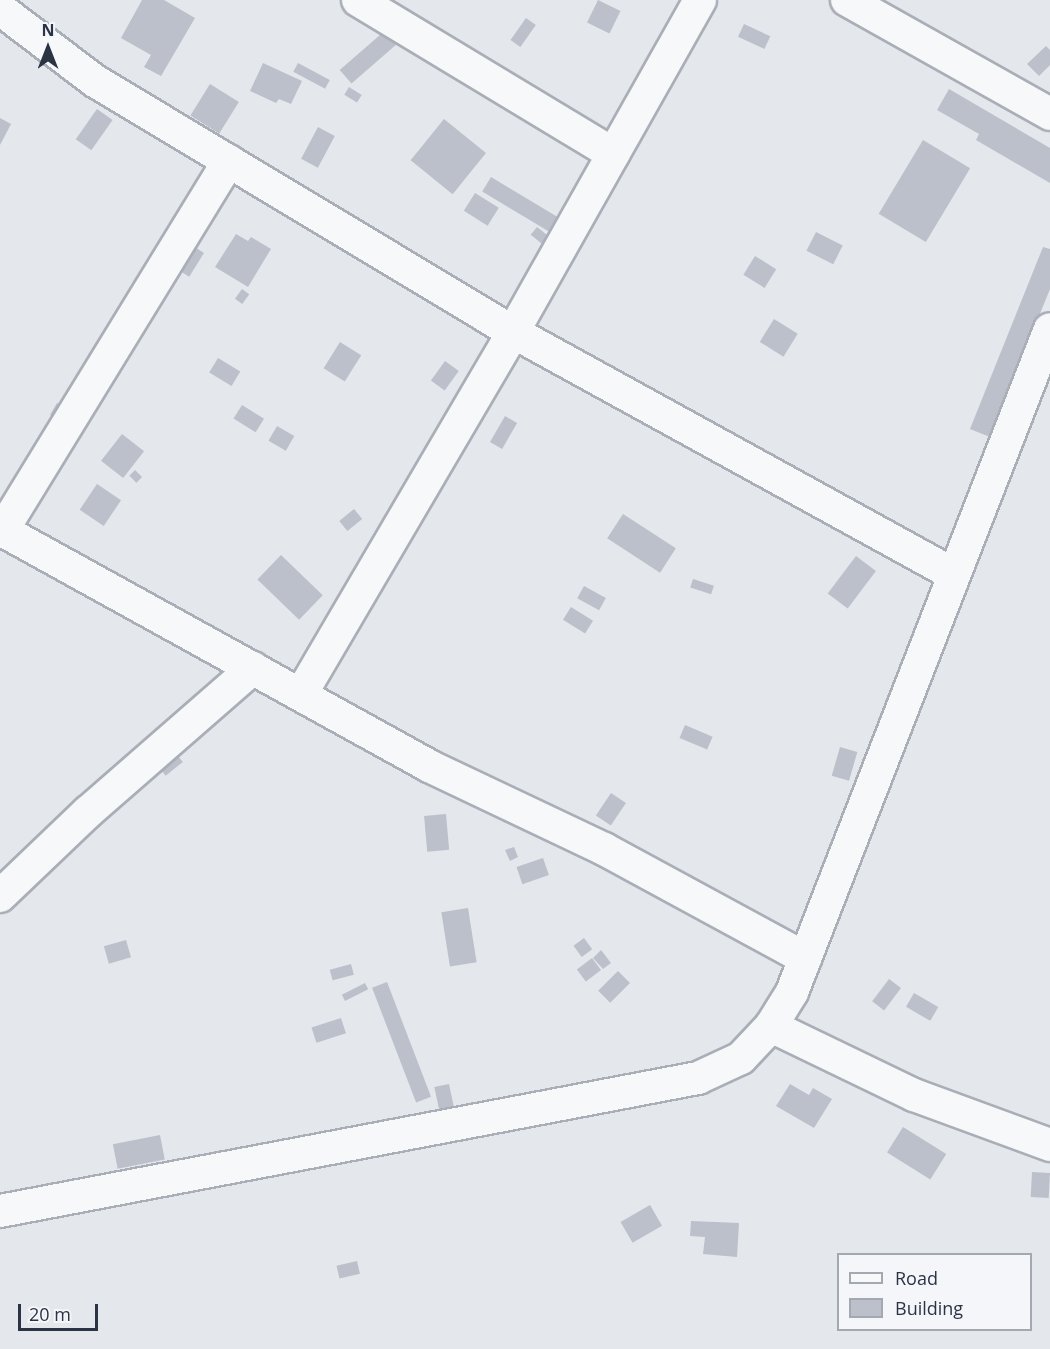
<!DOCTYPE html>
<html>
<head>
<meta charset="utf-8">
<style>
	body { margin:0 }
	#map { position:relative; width:1050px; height:1349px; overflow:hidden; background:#e4e7ec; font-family:"Open Sans",sans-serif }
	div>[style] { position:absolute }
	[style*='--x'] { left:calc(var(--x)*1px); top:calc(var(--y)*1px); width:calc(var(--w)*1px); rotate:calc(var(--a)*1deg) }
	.building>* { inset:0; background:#bbc0ca; transform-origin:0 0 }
	.roads { filter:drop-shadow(2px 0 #a9aeb7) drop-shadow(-2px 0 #a9aeb7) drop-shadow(0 2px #a9aeb7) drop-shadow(0 -2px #a9aeb7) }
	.street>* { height:32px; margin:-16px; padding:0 16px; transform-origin:16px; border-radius:16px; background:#f7f8fa }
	span { translate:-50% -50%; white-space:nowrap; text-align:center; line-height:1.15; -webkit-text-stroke:4.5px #f4f6f9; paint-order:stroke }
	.legend { position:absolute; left:837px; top:1253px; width:195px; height:78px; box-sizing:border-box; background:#f4f6f9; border:2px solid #a4a8b1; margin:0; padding:8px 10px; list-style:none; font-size:18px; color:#2b3445 }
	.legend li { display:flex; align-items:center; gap:12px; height:30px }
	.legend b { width:30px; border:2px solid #a4a8b1 }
	.north { position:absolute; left:18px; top:18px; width:60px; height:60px; -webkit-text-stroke:4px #f4f6f9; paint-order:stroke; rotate:0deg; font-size:16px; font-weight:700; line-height:24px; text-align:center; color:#2b3445 }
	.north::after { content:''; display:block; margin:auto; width:21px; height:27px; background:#2b3445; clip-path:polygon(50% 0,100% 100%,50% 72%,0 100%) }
	.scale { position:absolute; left:18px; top:1304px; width:80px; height:27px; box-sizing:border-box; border:3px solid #2b3445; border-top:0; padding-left:8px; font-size:18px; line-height:21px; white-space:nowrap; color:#2b3445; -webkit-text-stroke:4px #f4f6f9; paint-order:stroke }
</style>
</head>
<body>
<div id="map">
	<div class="building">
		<i style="clip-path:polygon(142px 0,164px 0,195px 18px,161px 76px,144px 67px,151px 55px,121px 38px)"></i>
		<i style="left:598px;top:0;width:25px;height:25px;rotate:26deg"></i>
		<i style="left:526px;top:18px;width:12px;height:27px;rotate:35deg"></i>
		<i style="left:744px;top:24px;width:29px;height:14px;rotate:25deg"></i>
		<i style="left:388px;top:28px;width:18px;height:64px;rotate:49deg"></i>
		<i style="clip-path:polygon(1046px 46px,1050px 50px,1050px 65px,1039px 76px,1027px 64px)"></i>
		<i style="clip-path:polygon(263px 63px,302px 81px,291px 104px,279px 99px,276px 103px,250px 91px)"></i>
		<i style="left:298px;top:63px;width:36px;height:10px;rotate:28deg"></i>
		<i style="left:210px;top:84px;width:34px;height:37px;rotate:32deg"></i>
		<i style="left:349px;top:87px;width:15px;height:9px;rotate:32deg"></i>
		<i style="clip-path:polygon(949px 89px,1050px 148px,1050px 183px,976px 140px,979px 134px,937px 110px)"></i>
		<i style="left:97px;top:109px;width:19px;height:37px;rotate:35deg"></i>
		<i style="clip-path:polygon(0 118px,11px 124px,0 145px)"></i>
		<i style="left:444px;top:119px;width:54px;height:53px;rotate:39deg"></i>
		<i style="left:318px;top:127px;width:19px;height:36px;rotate:28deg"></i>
		<i style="left:923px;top:140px;width:55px;height:86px;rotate:31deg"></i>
		<i style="left:491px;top:177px;width:86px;height:17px;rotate:31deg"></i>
		<i style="left:475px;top:193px;width:28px;height:21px;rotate:32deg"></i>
		<i style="left:537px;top:227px;width:14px;height:10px;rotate:39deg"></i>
		<i style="left:816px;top:232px;width:30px;height:21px;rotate:27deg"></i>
		<i style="clip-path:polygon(236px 234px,248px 241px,251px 237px,271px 249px,248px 287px,215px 267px)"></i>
		<i style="left:193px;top:246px;width:13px;height:28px;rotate:32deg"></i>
		<i style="clip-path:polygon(1043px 247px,1050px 249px,1050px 289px,990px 437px,970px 429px)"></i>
		<i style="left:755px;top:256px;width:25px;height:22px;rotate:32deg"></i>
		<i style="left:242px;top:289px;width:9px;height:12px;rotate:36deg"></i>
		<i style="left:774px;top:319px;width:28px;height:27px;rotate:32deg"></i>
		<i style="left:340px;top:342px;width:25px;height:31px;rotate:32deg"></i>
		<i style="left:218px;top:358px;width:26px;height:17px;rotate:31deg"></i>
		<i style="left:445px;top:361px;width:17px;height:24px;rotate:36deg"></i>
		<i style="left:57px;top:403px;width:14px;height:14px;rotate:30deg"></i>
		<i style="left:242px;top:405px;width:26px;height:16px;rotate:32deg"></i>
		<i style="left:505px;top:416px;width:14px;height:30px;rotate:30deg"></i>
		<i style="left:277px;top:426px;width:20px;height:17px;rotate:30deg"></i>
		<i style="left:122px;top:434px;width:28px;height:34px;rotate:38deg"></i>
		<i style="left:135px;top:470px;width:10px;height:8px;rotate:45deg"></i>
		<i style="left:97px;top:484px;width:29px;height:31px;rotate:34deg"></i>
		<i style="left:354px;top:509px;width:13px;height:19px;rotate:51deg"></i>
		<i style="left:623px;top:514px;width:63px;height:29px;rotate:33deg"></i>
		<i style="left:281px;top:555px;width:58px;height:34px;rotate:44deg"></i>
		<i style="left:856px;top:556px;width:25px;height:47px;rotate:37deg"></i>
		<i style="left:693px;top:579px;width:22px;height:9px;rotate:18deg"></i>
		<i style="left:584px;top:586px;width:25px;height:14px;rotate:29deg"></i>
		<i style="left:571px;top:607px;width:26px;height:15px;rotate:32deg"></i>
		<i style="left:685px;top:725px;width:30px;height:14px;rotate:23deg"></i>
		<i style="left:840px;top:747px;width:18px;height:30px;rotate:16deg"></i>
		<i style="left:174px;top:751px;width:14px;height:22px;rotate:51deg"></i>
		<i style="left:611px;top:793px;width:18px;height:27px;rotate:34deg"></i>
		<i style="left:446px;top:814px;width:36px;height:22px;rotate:85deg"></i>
		<i style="clip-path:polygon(514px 847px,518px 857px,510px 861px,505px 850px)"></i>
		<i style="left:543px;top:858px;width:18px;height:28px;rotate:71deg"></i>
		<i style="left:468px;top:908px;width:55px;height:27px;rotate:81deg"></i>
		<i style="left:584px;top:938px;width:14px;height:13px;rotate:54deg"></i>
		<i style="left:126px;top:940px;width:18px;height:23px;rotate:74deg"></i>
		<i style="clip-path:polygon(601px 950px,611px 963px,603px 969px,593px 958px)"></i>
		<i style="left:592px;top:958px;width:15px;height:19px;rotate:53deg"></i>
		<i style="left:351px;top:964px;width:11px;height:22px;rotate:75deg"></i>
		<i style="left:618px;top:971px;width:17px;height:28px;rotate:45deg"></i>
		<i style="left:889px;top:979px;width:15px;height:28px;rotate:37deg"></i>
		<i style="left:387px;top:982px;width:123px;height:16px;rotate:69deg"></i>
		<i style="left:365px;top:983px;width:7px;height:26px;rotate:63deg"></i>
		<i style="left:914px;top:993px;width:28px;height:16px;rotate:30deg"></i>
		<i style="left:341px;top:1018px;width:16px;height:31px;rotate:72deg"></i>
		<i style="left:449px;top:1084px;width:25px;height:15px;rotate:78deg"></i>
		<i style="clip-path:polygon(790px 1084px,809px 1095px,813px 1088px,832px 1099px,814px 1128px,776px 1106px)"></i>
		<i style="left:903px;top:1127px;width:51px;height:30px;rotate:32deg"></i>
		<i style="left:160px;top:1135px;width:25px;height:48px;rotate:79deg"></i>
		<i style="left:1032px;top:1172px;width:18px;height:25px;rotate:3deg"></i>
		<i style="left:650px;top:1205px;width:24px;height:34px;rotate:60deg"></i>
		<i style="clip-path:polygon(691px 1221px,739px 1223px,737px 1257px,703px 1254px,705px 1237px,690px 1236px)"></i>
		<i style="left:357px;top:1261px;width:13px;height:21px;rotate:77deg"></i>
	</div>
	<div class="roads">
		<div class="street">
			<i style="--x:358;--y:0;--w:298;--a:31.1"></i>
			<i style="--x:847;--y:0;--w:233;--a:29.3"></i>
			<i style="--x:0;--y:9;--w:119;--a:37.2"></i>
			<i style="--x:95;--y:81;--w:488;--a:31"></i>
			<i style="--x:513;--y:332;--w:502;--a:28.81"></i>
			<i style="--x:0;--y:529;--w:490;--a:28.9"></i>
			<i style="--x:429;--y:766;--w:194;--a:25.4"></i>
			<i style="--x:604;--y:849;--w:229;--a:28.5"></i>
			<i style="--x:2;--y:531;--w:434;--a:-58.5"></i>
			<i style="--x:301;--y:694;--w:420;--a:-59.6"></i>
			<i style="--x:513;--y:332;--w:381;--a:-60.6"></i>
			<i style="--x:0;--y:896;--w:122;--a:-43.7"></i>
			<i style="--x:88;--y:812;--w:219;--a:-41.1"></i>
			<i style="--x:771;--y:1026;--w:159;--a:25.8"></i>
			<i style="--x:914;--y:1095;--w:145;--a:20.2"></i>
			<i style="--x:0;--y:1211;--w:711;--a:-10.79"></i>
			<i style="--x:698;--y:1078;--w:47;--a:-24.9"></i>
			<i style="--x:741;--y:1058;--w:44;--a:-46.8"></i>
			<i style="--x:771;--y:1026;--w:40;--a:-58"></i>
			<i style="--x:792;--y:992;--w:711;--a:-68.74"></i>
		</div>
	</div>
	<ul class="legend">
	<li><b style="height:8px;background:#f7f8fa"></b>Road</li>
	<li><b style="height:16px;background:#bbc0ca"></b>Building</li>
	</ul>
	<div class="north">N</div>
	<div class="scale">20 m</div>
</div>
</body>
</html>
